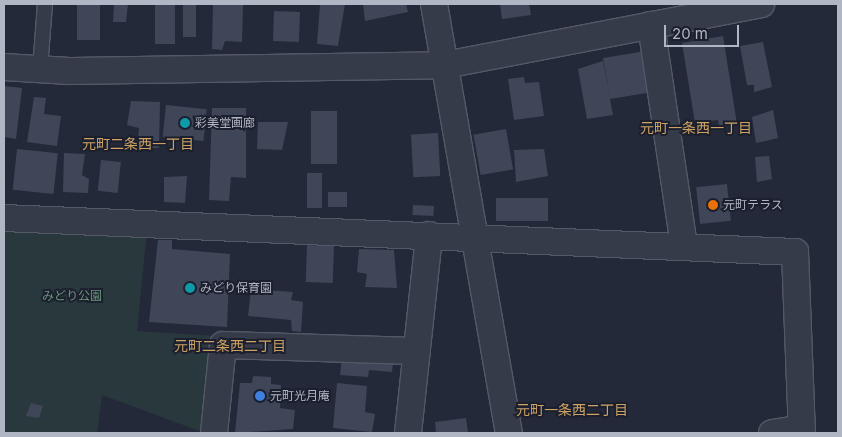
<!DOCTYPE html>
<html>
<head>
<meta charset="utf-8">
<style>
	body { margin:0 }
	#map { position:relative; width:842px; height:437px; overflow:hidden; background:#232938; font-family:Inter,"Noto Sans JP",sans-serif }
	div>[style] { position:absolute }
	[style*='--x'] { left:calc(var(--x)*1px); top:calc(var(--y)*1px); width:calc(var(--w)*1px); rotate:calc(var(--a)*1deg) }
	.green>* { inset:0; background:#28383d }
	.building>* { inset:0; background:#3f4658; transform-origin:0 0 }
	.roads { filter:drop-shadow(1px 0 #545967) drop-shadow(-1px 0 #545967) drop-shadow(0 1px #545967) drop-shadow(0 -1px #545967) }
	.lane>* { height:14px; margin:-7px; padding:0 7px; transform-origin:7px; border-radius:7px; background:#363b49 }
	.street>* { height:26px; margin:-13px; padding:0 13px; transform-origin:13px; border-radius:13px; background:#363b49 }
	.dots>* { width:14px; height:14px; translate:-50% -50%; box-sizing:border-box; border:2px solid #1c202e; border-radius:50% }
	span { translate:-50% -50%; white-space:nowrap; text-align:center; line-height:1.15; -webkit-text-stroke:4px #1c202e; paint-order:stroke }
	.poi-label { font-size:12px; color:#b1b6c5 }
	.left { translate:0 -50%; text-align:left }
	.park-label { font-size:12px; color:#6a957a }
	.neighbourhood-label { font-size:14px; color:#cda264 }
	.frame { position:absolute; inset:0; border:5px solid #b1b6c5; pointer-events:none }
	.scale { position:absolute; left:664px; top:25px; width:75px; height:22px; box-sizing:border-box; border:2px solid #b1b6c5; border-top:0; padding-left:6px; font-size:15px; line-height:18px; white-space:nowrap; color:#b1b6c5; -webkit-text-stroke:4px #1c202e; paint-order:stroke }
</style>
</head>
<body>
<div id="map">
	<div class="green">
		<i style="clip-path:polygon(4px 222px,147px 230px,137px 331px,216px 336px,205px 433px,102px 395px,97px 433px,4px 433px)"></i>
	</div>
	<div class="building">
		<i style="left:77px;top:4px;width:23px;height:36px"></i>
		<i style="clip-path:polygon(114px 4px,128px 4px,126px 22px,113px 22px)"></i>
		<i style="left:155px;top:4px;width:20px;height:40px"></i>
		<i style="left:183px;top:4px;width:13px;height:33px"></i>
		<i style="clip-path:polygon(213px 4px,243px 5px,242px 42px,225px 41px,222px 50px,212px 49px)"></i>
		<i style="clip-path:polygon(320px 4px,345px 4px,338px 46px,317px 44px)"></i>
		<i style="clip-path:polygon(363px 4px,406px 4px,408px 12px,365px 21px)"></i>
		<i style="clip-path:polygon(500px 4px,529px 4px,531px 15px,502px 19px)"></i>
		<i style="left:300px;top:12px;width:30px;height:26px;rotate:92deg"></i>
		<i style="clip-path:polygon(723px 36px,737px 124px,719px 127px,718px 120px,695px 123px,682px 43px)"></i>
		<i style="clip-path:polygon(763px 42px,772px 87px,754px 92px,754px 85px,747px 85px,740px 46px)"></i>
		<i style="clip-path:polygon(646px 51px,653px 92px,610px 99px,613px 115px,587px 119px,578px 69px,603px 61px,610px 96px,603px 58px)"></i>
		<i style="clip-path:polygon(524px 77px,525px 83px,539px 82px,544px 116px,514px 120px,508px 79px)"></i>
		<i style="clip-path:polygon(4px 86px,22px 88px,16px 139px,4px 137px)"></i>
		<i style="clip-path:polygon(34px 97px,46px 98px,44px 114px,61px 116px,57px 146px,27px 142px)"></i>
		<i style="clip-path:polygon(131px 101px,160px 102px,159px 148px,137px 148px,139px 128px,127px 125px)"></i>
		<i style="left:166px;top:105px;width:41px;height:32px;rotate:6deg"></i>
		<i style="clip-path:polygon(212px 108px,246px 108px,246px 178px,231px 177px,229px 201px,209px 200px)"></i>
		<i style="clip-path:polygon(773px 110px,778px 138px,756px 143px,752px 117px)"></i>
		<i style="left:311px;top:111px;width:26px;height:53px"></i>
		<i style="clip-path:polygon(258px 122px,288px 122px,282px 150px,257px 149px)"></i>
		<i style="left:506px;top:129px;width:41px;height:33px;rotate:80deg"></i>
		<i style="left:438px;top:133px;width:43px;height:27px;rotate:87deg"></i>
		<i style="left:17px;top:149px;width:41px;height:41px;rotate:6deg"></i>
		<i style="clip-path:polygon(544px 149px,548px 176px,516px 182px,514px 150px)"></i>
		<i style="clip-path:polygon(64px 153px,85px 154px,82px 175px,89px 179px,88px 193px,63px 192px)"></i>
		<i style="clip-path:polygon(769px 156px,772px 179px,757px 182px,755px 157px)"></i>
		<i style="left:101px;top:160px;width:20px;height:31px;rotate:6deg"></i>
		<i style="left:307px;top:173px;width:15px;height:35px"></i>
		<i style="clip-path:polygon(187px 176px,185px 203px,164px 202px,164px 177px)"></i>
		<i style="left:727px;top:184px;width:37px;height:31px;rotate:84deg"></i>
		<i style="left:347px;top:192px;width:15px;height:19px;rotate:90deg"></i>
		<i style="left:548px;top:198px;width:23px;height:52px;rotate:90deg"></i>
		<i style="left:413px;top:205px;width:21px;height:10px;rotate:3deg"></i>
		<i style="clip-path:polygon(158px 240px,172px 240px,172px 249px,230px 254px,227px 327px,149px 322px)"></i>
		<i style="left:307px;top:245px;width:27px;height:37px;rotate:2deg"></i>
		<i style="clip-path:polygon(359px 249px,394px 250px,397px 288px,365px 287px,367px 274px,357px 272px)"></i>
		<i style="clip-path:polygon(251px 289px,293px 292px,291px 300px,303px 302px,301px 332px,292px 331px,291px 320px,248px 316px)"></i>
		<i style="clip-path:polygon(342px 358px,393px 363px,392px 372px,369px 370px,368px 377px,340px 375px)"></i>
		<i style="clip-path:polygon(253px 376px,271px 377px,271px 384px,281px 385px,280px 408px,295px 410px,293px 429px,235px 433px,240px 383px,252px 383px)"></i>
		<i style="clip-path:polygon(337px 383px,367px 386px,365px 412px,375px 414px,372px 432px,333px 428px)"></i>
		<i style="clip-path:polygon(31px 403px,43px 406px,39px 418px,26px 416px)"></i>
		<i style="clip-path:polygon(466px 418px,468px 433px,436px 433px,435px 422px)"></i>
	</div>
	<div class="roads">
		<div class="lane">
			<i style="--x:40;--y:69;--w:65;--a:-85.6"></i>
		</div>
		<div class="street">
			<i style="--x:434;--y:4;--w:436;--a:80.1"></i>
			<i style="--x:651;--y:25;--w:224;--a:81.5"></i>
			<i style="--x:4;--y:67;--w:65;--a:3.5"></i>
			<i style="--x:69;--y:71;--w:376;--a:-0.9"></i>
			<i style="--x:445;--y:65;--w:322;--a:-10.9"></i>
			<i style="--x:4;--y:218;--w:792;--a:2.46"></i>
			<i style="--x:795;--y:252;--w:181;--a:87.8"></i>
			<i style="--x:214;--y:433;--w:88;--a:-84.2"></i>
			<i style="--x:223;--y:345;--w:194;--a:1.8"></i>
			<i style="--x:408;--y:433;--w:199;--a:-83.9"></i>
			<i style="--x:772;--y:433;--w:30;--a:-9"></i>
		</div>
	</div>
	<div class="dots">
		<i style="left:185px;top:123px;background:#0f9aa8"></i>
		<i style="left:713px;top:205px;background:#e8710a"></i>
		<i style="left:190px;top:288px;background:#0f9aa8"></i>
		<i style="left:260px;top:396px;background:#3f7fe0"></i>
	</div>
	<div class="poi-label">
		<span class="left" style="left:195px;top:123px">彩美堂画廊</span>
		<span class="left" style="left:723px;top:205px">元町テラス</span>
		<span class="left" style="left:200px;top:288px">みどり保育園</span>
		<span class="left" style="left:270px;top:396px">元町光月庵</span>
	</div>
	<div class="park-label">
		<span style="left:72px;top:296px">みどり公園</span>
	</div>
	<div class="neighbourhood-label">
		<span style="left:696px;top:128px">元町一条西一丁目</span>
		<span style="left:138px;top:144px">元町二条西一丁目</span>
		<span style="left:230px;top:346px">元町二条西二丁目</span>
		<span style="left:572px;top:410px">元町一条西二丁目</span>
	</div>
	<div class="frame"></div>
	<div class="scale">20 m</div>
</div>
</body>
</html>
